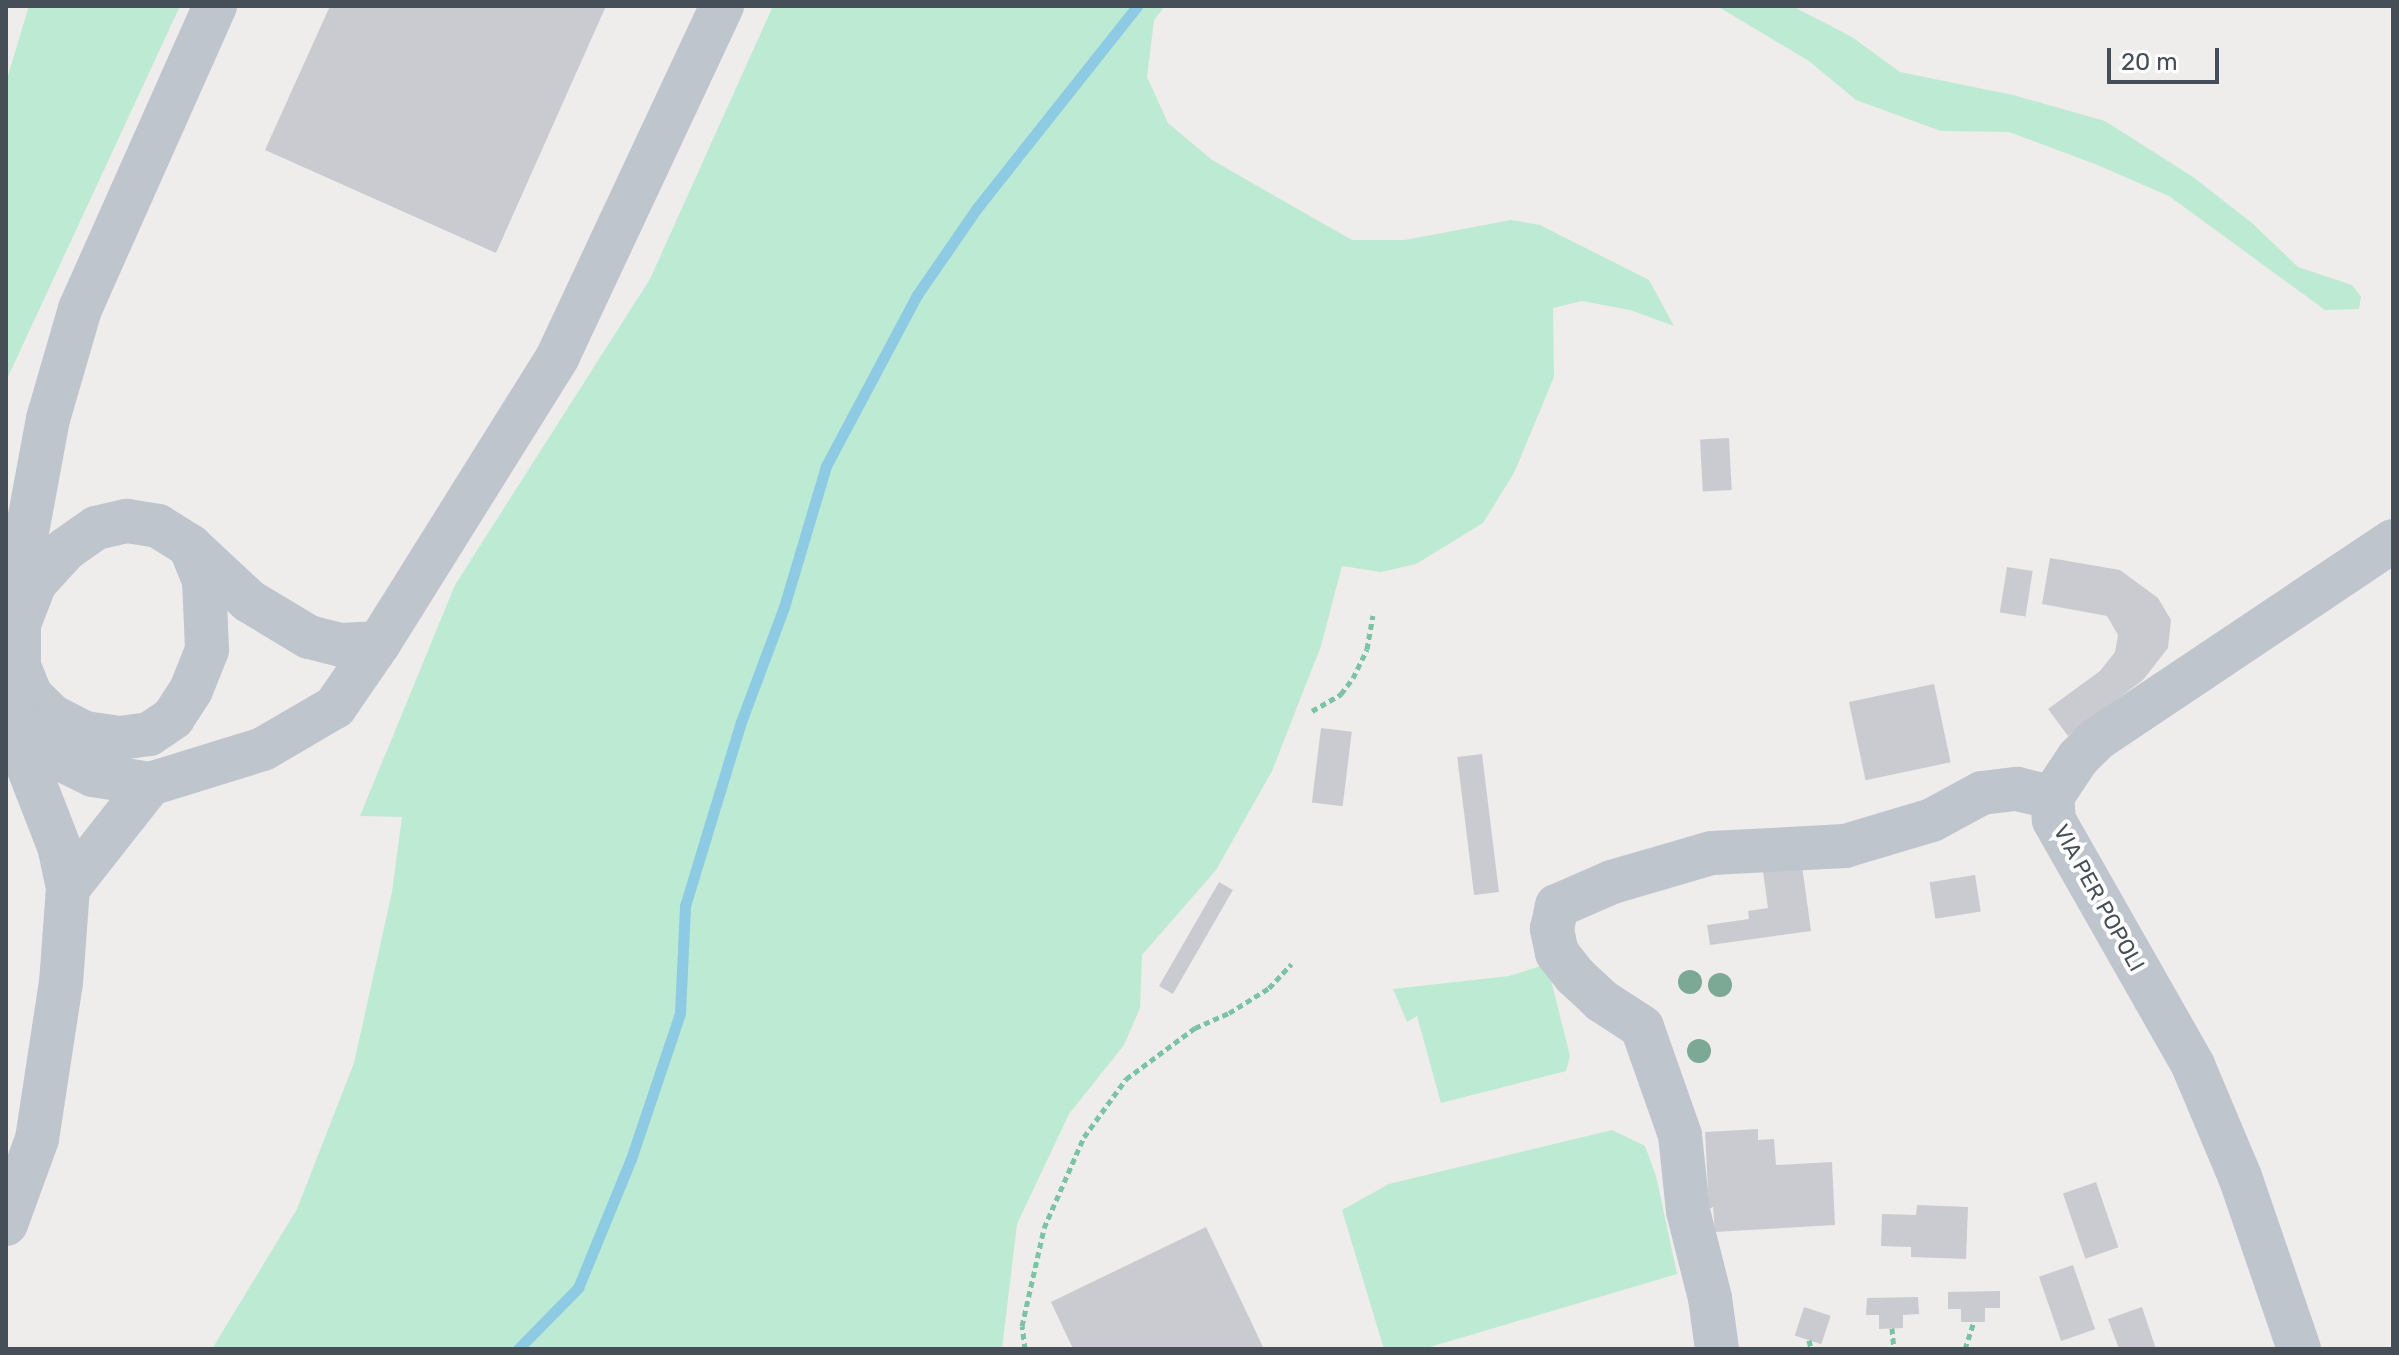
<!DOCTYPE html>
<html>
<head>
<meta charset="utf-8">
<style>
	body { margin:0 }
	#map { position:relative; width:2399px; height:1355px; overflow:hidden; background:#efecec; font-family:Rubik,sans-serif }
	div>[style] { position:absolute }
	[style*='--x'] { left:calc(var(--x)*1px); top:calc(var(--y)*1px); width:calc(var(--w)*1px); rotate:calc(var(--a)*1deg) }
	.green>* { inset:0; background:#bdead2 }
	.stream>* { height:11px; margin:-5.5px; padding:0 5.5px; transform-origin:5.5px; border-radius:5.5px; background:#8dcae3 }
	.building>* { inset:0; background:#cacbd1; transform-origin:0 0 }
	.path>* { height:5px; margin-top:-2.5px; transform-origin:0; background:repeating-linear-gradient(90deg,#78c4a5 0 6px,transparent 0 10px) }
	.minor>* { height:44px; margin:-22px; padding:0 22px; transform-origin:22px; border-radius:22px; background:#bec5cd }
	.trees>* { width:24px; height:24px; margin:-12px; border-radius:50%; background:#7ca996 }
	span { translate:-50% -50%; white-space:nowrap; text-align:center; line-height:1.15; -webkit-text-stroke:8px #fff; paint-order:stroke }
	.street-label { font-size:22px; color:#464e58 }
	.frame { position:absolute; inset:0; border:8px solid #464e58; pointer-events:none }
	.scale { position:absolute; left:2107px; top:48px; width:112px; height:36px; box-sizing:border-box; border:4px solid #464e58; border-top:0; padding-left:10px; font-size:24px; line-height:28px; white-space:nowrap; color:#464e58; -webkit-text-stroke:6px #fff; paint-order:stroke }
</style>
</head>
<body>
<div id="map">
	<div class="green">
		<i style="clip-path:polygon(29px 6px,180px 6px,6px 381px,6px 82px)"></i>
		<i style="clip-path:polygon(773px 6px,1165px 6px,1154px 20px,1147px 77px,1168px 123px,1212px 160px,1352px 240px,1405px 240px,1511px 220px,1540px 225px,1649px 280px,1674px 326px,1630px 310px,1582px 301px,1553px 308px,1554px 377px,1514px 473px,1483px 523px,1416px 564px,1381px 572px,1342px 566px,1321px 646px,1272px 771px,1216px 870px,1142px 955px,1140px 1008px,1124px 1045px,1069px 1114px,1017px 1224px,1002px 1349px,212px 1349px,297px 1209px,354px 1063px,392px 892px,402px 817px,360px 816px,455px 585px,650px 279px)"></i>
		<i style="clip-path:polygon(1717px 6px,1792px 6px,1852px 37px,1900px 72px,2013px 95px,2105px 121px,2193px 177px,2252px 223px,2298px 267px,2352px 285px,2361px 297px,2359px 309px,2325px 310px,2169px 196px,2095px 164px,2009px 132px,1941px 131px,1856px 100px,1809px 61px)"></i>
		<i style="clip-path:polygon(1547px 964px,1570px 1056px,1566px 1071px,1441px 1103px,1417px 1016px,1407px 1022px,1393px 989px,1509px 976px)"></i>
		<i style="clip-path:polygon(1612px 1130px,1645px 1146px,1656px 1176px,1677px 1274px,1423px 1349px,1384px 1349px,1342px 1210px,1389px 1184px)"></i>
	</div>
	<div class="stream">
		<i style="--x:518;--y:1349;--w:86;--a:-45.5"></i>
		<i style="--x:578;--y:1288;--w:139;--a:-67.7"></i>
		<i style="--x:631;--y:1159;--w:154;--a:-71.4"></i>
		<i style="--x:680;--y:1013;--w:107;--a:-87.3"></i>
		<i style="--x:685;--y:906;--w:192;--a:-73.1"></i>
		<i style="--x:741;--y:722;--w:123;--a:-69.5"></i>
		<i style="--x:784;--y:607;--w:147;--a:-73.4"></i>
		<i style="--x:826;--y:466;--w:194;--a:-62"></i>
		<i style="--x:917;--y:295;--w:106;--a:-55.4"></i>
		<i style="--x:977;--y:208;--w:258;--a:-51.6"></i>
	</div>
	<div class="building">
		<i style="clip-path:polygon(330px 6px,606px 6px,496px 253px,265px 150px)"></i>
		<i style="left:1729px;top:438px;width:52px;height:29px;rotate:87deg"></i>
		<i style="clip-path:polygon(2050px 558px,2120px 570px,2158px 598px,2171px 620px,2168px 648px,2143px 680px,2068px 736px,2048px 709px,2100px 671px,2115px 652px,2118px 635px,2107px 616px,2042px 604px)"></i>
		<i style="left:2007px;top:567px;width:26px;height:46px;rotate:9deg"></i>
		<i style="left:1934px;top:684px;width:80px;height:87px;rotate:78deg"></i>
		<i style="left:1321px;top:728px;width:31px;height:75px;rotate:7deg"></i>
		<i style="left:1482px;top:754px;width:139px;height:25px;rotate:83deg"></i>
		<i style="clip-path:polygon(1801px 858px,1811px 931px,1710px 945px,1707px 925px,1749px 919px,1748px 911px,1768px 908px,1762px 864px)"></i>
		<i style="left:1975px;top:875px;width:37px;height:46px;rotate:81deg"></i>
		<i style="left:1219px;top:882px;width:16px;height:120px;rotate:30deg"></i>
		<i style="clip-path:polygon(1758px 1129px,1758px 1140px,1774px 1139px,1776px 1165px,1832px 1162px,1835px 1225px,1715px 1232px,1713px 1207px,1709px 1209px,1705px 1132px)"></i>
		<i style="left:2096px;top:1182px;width:69px;height:35px;rotate:71deg"></i>
		<i style="clip-path:polygon(1917px 1205px,1968px 1207px,1966px 1259px,1911px 1257px,1911px 1247px,1881px 1246px,1882px 1214px,1916px 1215px)"></i>
		<i style="clip-path:polygon(1206px 1227px,1264px 1349px,1073px 1349px,1051px 1302px)"></i>
		<i style="left:2073px;top:1265px;width:68px;height:36px;rotate:71deg"></i>
		<i style="clip-path:polygon(2000px 1291px,2000px 1308px,1985px 1308px,1985px 1322px,1961px 1322px,1961px 1309px,1948px 1309px,1948px 1292px)"></i>
		<i style="clip-path:polygon(1918px 1297px,1919px 1314px,1903px 1315px,1903px 1328px,1879px 1329px,1879px 1315px,1866px 1315px,1867px 1298px)"></i>
		<i style="left:1804px;top:1307px;width:28px;height:30px;rotate:18deg"></i>
		<i style="clip-path:polygon(2142px 1307px,2156px 1349px,2119px 1349px,2108px 1319px)"></i>
	</div>
	<div class="path">
		<i style="--x:1312;--y:711;--w:34;--a:-30"></i>
		<i style="--x:1341;--y:694;--w:20;--a:-53"></i>
		<i style="--x:1353;--y:678;--w:32;--a:-64"></i>
		<i style="--x:1367;--y:649;--w:34;--a:-80"></i>
		<i style="--x:1892;--y:1328;--w:21;--a:85"></i>
		<i style="--x:1809;--y:1340;--w:9;--a:77"></i>
		<i style="--x:1025;--y:1349;--w:23;--a:-97"></i>
		<i style="--x:1022;--y:1326;--w:100;--a:-77.3"></i>
		<i style="--x:1044;--y:1228;--w:99;--a:-66.3"></i>
		<i style="--x:1084;--y:1137;--w:72;--a:-54.1"></i>
		<i style="--x:1126;--y:1079;--w:86;--a:-36.5"></i>
		<i style="--x:1195;--y:1028;--w:37;--a:-24"></i>
		<i style="--x:1229;--y:1013;--w:47;--a:-32"></i>
		<i style="--x:1269;--y:988;--w:33;--a:-47"></i>
		<i style="--x:1965;--y:1349;--w:28;--a:-72"></i>
	</div>
	<div class="minor">
		<i style="--x:190;--y:546;--w:37;--a:68"></i>
		<i style="--x:204;--y:580;--w:70;--a:87.5"></i>
		<i style="--x:207;--y:650;--w:43;--a:111.8"></i>
		<i style="--x:191;--y:690;--w:33;--a:123"></i>
		<i style="--x:173;--y:718;--w:29;--a:146"></i>
		<i style="--x:149;--y:734;--w:29;--a:172"></i>
		<i style="--x:120;--y:738;--w:35;--a:-172"></i>
		<i style="--x:85;--y:733;--w:37;--a:-153"></i>
		<i style="--x:52;--y:716;--w:29;--a:-136"></i>
		<i style="--x:31;--y:696;--w:31;--a:-112"></i>
		<i style="--x:19;--y:667;--w:43;--a:-90"></i>
		<i style="--x:19;--y:624;--w:44;--a:-68.7"></i>
		<i style="--x:35;--y:583;--w:46;--a:-47.6"></i>
		<i style="--x:66;--y:549;--w:37;--a:-35"></i>
		<i style="--x:96;--y:528;--w:32;--a:-13"></i>
		<i style="--x:127;--y:521;--w:31;--a:9"></i>
		<i style="--x:158;--y:526;--w:38;--a:32"></i>
		<i style="--x:190;--y:546;--w:81;--a:43"></i>
		<i style="--x:249;--y:601;--w:70;--a:31"></i>
		<i style="--x:309;--y:637;--w:33;--a:14"></i>
		<i style="--x:341;--y:645;--w:38;--a:-3"></i>
		<i style="--x:21;--y:608;--w:76;--a:-85.5"></i>
		<i style="--x:27;--y:532;--w:115;--a:-79.5"></i>
		<i style="--x:48;--y:419;--w:115;--a:-73.8"></i>
		<i style="--x:80;--y:309;--w:332;--a:-66"></i>
		<i style="--x:19;--y:667;--w:27;--a:103"></i>
		<i style="--x:13;--y:693;--w:34;--a:73"></i>
		<i style="--x:23;--y:725;--w:42;--a:46"></i>
		<i style="--x:52;--y:755;--w:46;--a:26"></i>
		<i style="--x:93;--y:775;--w:58;--a:9"></i>
		<i style="--x:150;--y:784;--w:118;--a:-17.2"></i>
		<i style="--x:263;--y:749;--w:83;--a:-30.3"></i>
		<i style="--x:335;--y:707;--w:78;--a:-55.5"></i>
		<i style="--x:379;--y:643;--w:338;--a:-58"></i>
		<i style="--x:558;--y:356;--w:387;--a:-64.9"></i>
		<i style="--x:68;--y:888;--w:132;--a:-51.7"></i>
		<i style="--x:6;--y:1224;--w:90;--a:-70"></i>
		<i style="--x:37;--y:1139;--w:158;--a:-81.3"></i>
		<i style="--x:61;--y:983;--w:95;--a:-85.8"></i>
		<i style="--x:68;--y:888;--w:40;--a:-102"></i>
		<i style="--x:60;--y:849;--w:124;--a:-111.2"></i>
		<i style="--x:15;--y:733;--w:10;--a:-90"></i>
		<i style="--x:1717;--y:1349;--w:51;--a:-97.8"></i>
		<i style="--x:1710;--y:1298;--w:90;--a:-104.2"></i>
		<i style="--x:1688;--y:1211;--w:76;--a:-96"></i>
		<i style="--x:1680;--y:1135;--w:114;--a:-109.4"></i>
		<i style="--x:1642;--y:1027;--w:48;--a:-147"></i>
		<i style="--x:1602;--y:1001;--w:37;--a:-137"></i>
		<i style="--x:1575;--y:976;--w:29;--a:-128"></i>
		<i style="--x:1557;--y:953;--w:25;--a:-102"></i>
		<i style="--x:1552;--y:929;--w:24;--a:-78"></i>
		<i style="--x:1557;--y:906;--w:60;--a:-23.6"></i>
		<i style="--x:1612;--y:882;--w:104;--a:-16.2"></i>
		<i style="--x:1712;--y:853;--w:133;--a:-3"></i>
		<i style="--x:1845;--y:846;--w:91;--a:-16.6"></i>
		<i style="--x:1932;--y:820;--w:57;--a:-28.4"></i>
		<i style="--x:1982;--y:793;--w:35;--a:-7"></i>
		<i style="--x:2017;--y:789;--w:36;--a:13"></i>
		<i style="--x:2299;--y:1349;--w:182;--a:-108.9"></i>
		<i style="--x:2240;--y:1177;--w:121;--a:-112.8"></i>
		<i style="--x:2193;--y:1065;--w:282;--a:-119.6"></i>
		<i style="--x:2054;--y:820;--w:23;--a:-95"></i>
		<i style="--x:2052;--y:797;--w:47;--a:-56.3"></i>
		<i style="--x:2078;--y:758;--w:27;--a:-45"></i>
		<i style="--x:2097;--y:739;--w:356;--a:-33.8"></i>
	</div>
	<div class="trees">
		<i style="left:1690px;top:982px"></i>
		<i style="left:1720px;top:985px"></i>
		<i style="left:1699px;top:1051px"></i>
	</div>
	<div class="street-label">
		<span style="left:2099px;top:898px;rotate:61deg">VIA PER POPOLI</span>
	</div>
	<div class="frame"></div>
	<div class="scale">20 m</div>
</div>
</body>
</html>
